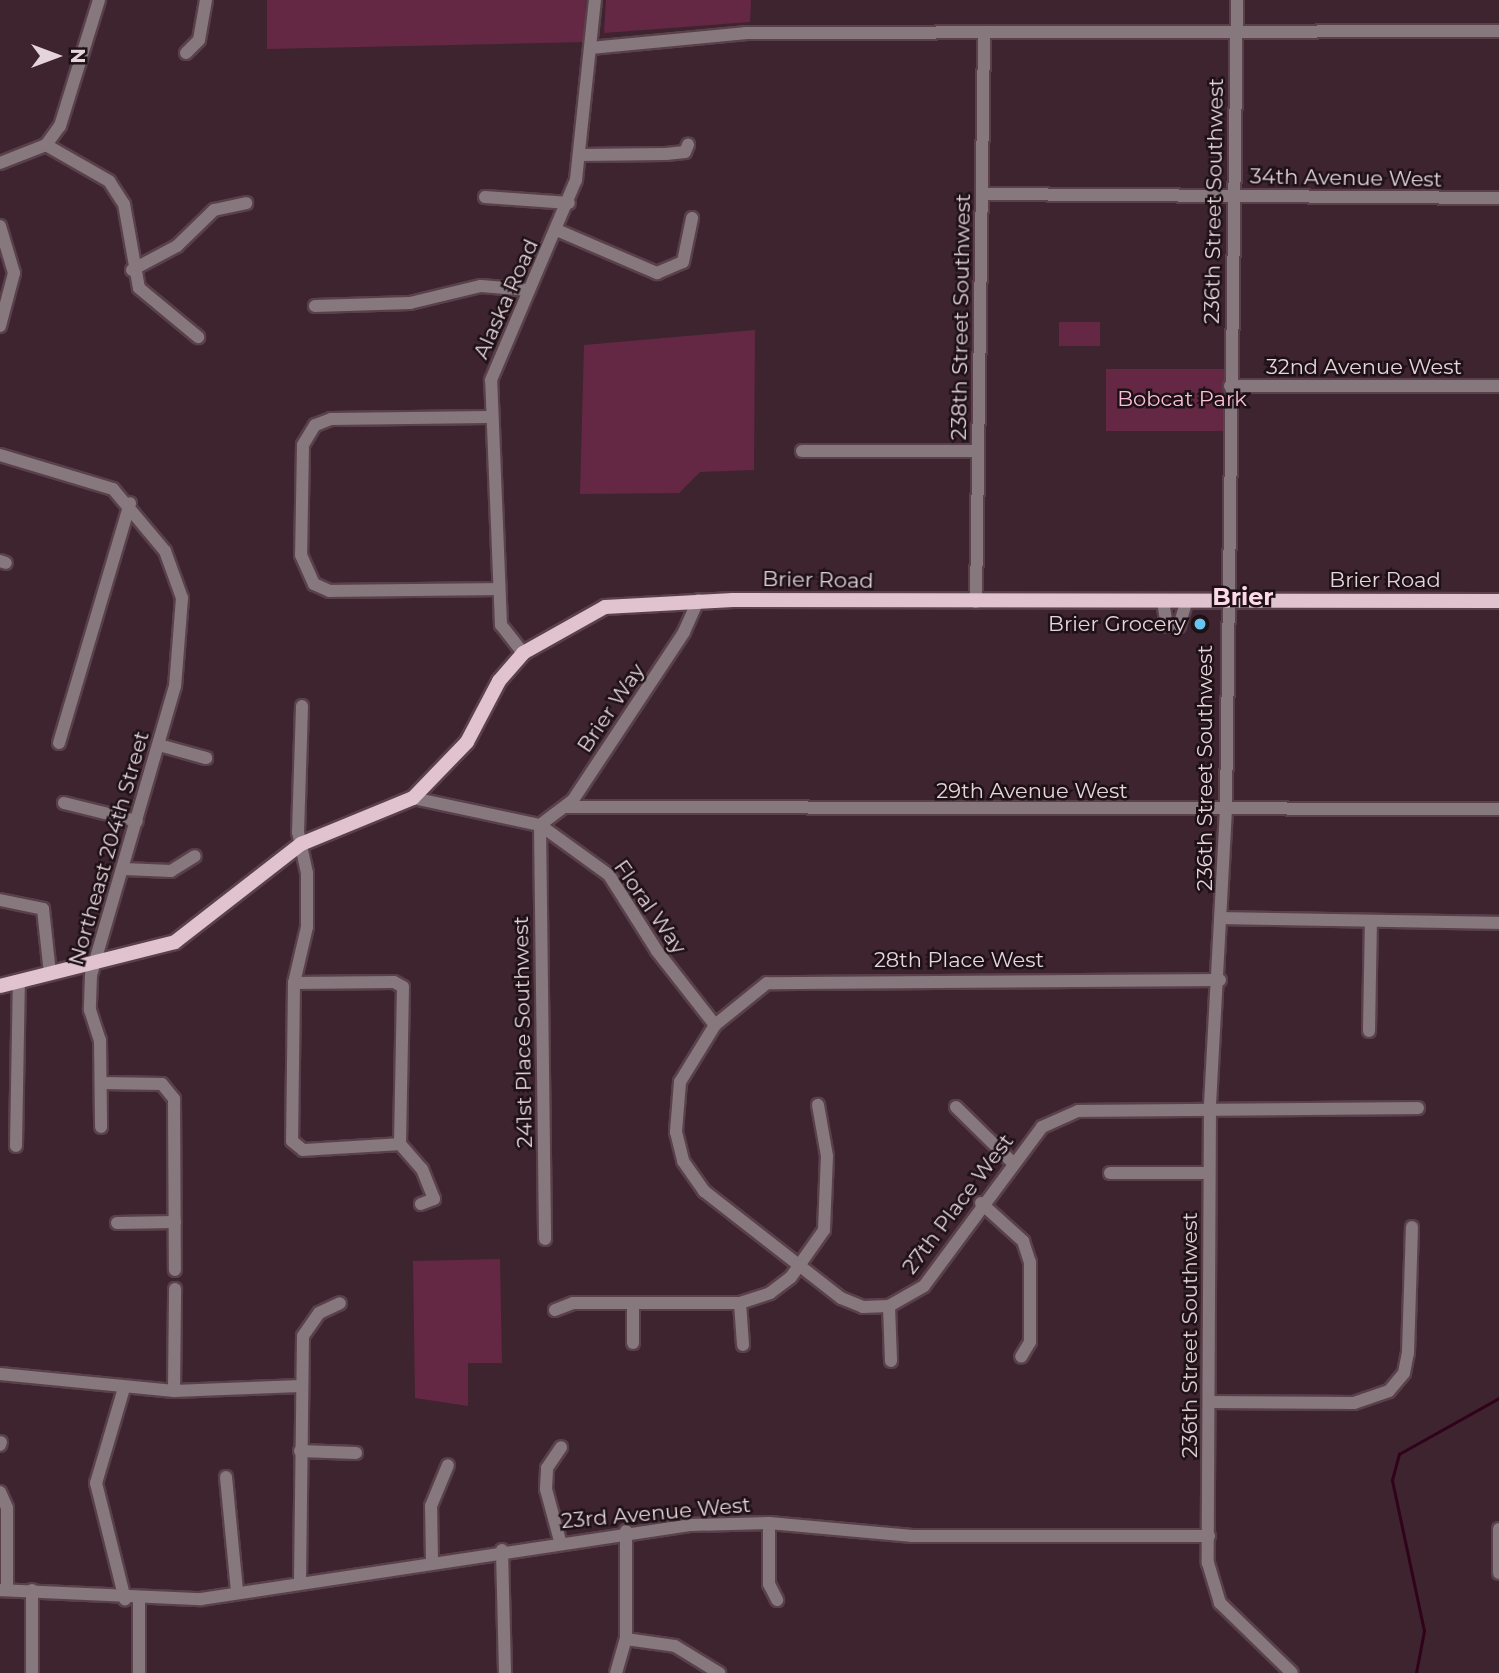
<!DOCTYPE html>
<html>
<head>
<meta charset="utf-8">
<style>
	body { margin:0 }
	#map { position:relative; width:1499px; height:1673px; overflow:hidden; background:#3e242f; font-family:Montserrat,sans-serif }
	div>[style] { position:absolute }
	[style*='--x'] { left:calc(var(--x)*1px); top:calc(var(--y)*1px); width:calc(var(--w)*1px); rotate:calc(var(--a)*1deg) }
	.green>* { inset:0; background:#642844; transform-origin:0 0 }
	.stream>* { height:2.5px; margin:-1.25px; padding:0 1.25px; transform-origin:1.25px; border-radius:1.25px; background:#30031b }
	.roads { filter:drop-shadow(2px 0 #59404b) drop-shadow(-2px 0 #59404b) drop-shadow(0 2px #59404b) drop-shadow(0 -2px #59404b) }
	.minor>* { height:12px; margin:-6px; padding:0 6px; transform-origin:6px; border-radius:6px; background:#86787d }
	.major>* { height:14px; margin:-7px; padding:0 7px; transform-origin:7px; border-radius:7px; background:#e0c3ce }
	.dots>* { width:19px; height:19px; translate:-50% -50%; box-sizing:border-box; border:4px solid #1d1116; border-radius:50% }
	span { translate:-50% -50%; white-space:nowrap; text-align:center; line-height:1.15; -webkit-text-stroke:5px #1d1116; paint-order:stroke }
	.street-label { font-size:21px; color:#e6d4db }
	.park-label { font-size:21px; color:#fbbed7 }
	.poi-label { font-size:21px; color:#e6d4db }
	.right { translate:-100% -50%; text-align:right }
	.quarter-label { font-size:24px; color:#fdd9e7; font-weight:700 }
	.north { position:absolute; left:21px; top:21px; width:70px; height:70px; -webkit-text-stroke:5px #1d1116; paint-order:stroke; rotate:90deg; font-size:19px; font-weight:700; line-height:28px; text-align:center; color:#e6d4db }
	.north::after { content:''; display:block; margin:auto; width:24px; height:32px; background:#e6d4db; clip-path:polygon(50% 0,100% 100%,50% 72%,0 100%) }
</style>
</head>
<body>
<div id="map">
	<div class="green">
		<i style="clip-path:polygon(267px 0,586px 0,584px 42px,267px 49px)"></i>
		<i style="clip-path:polygon(606px 0,751px 0,750px 22px,604px 33px)"></i>
		<i style="left:1059px;top:322px;width:41px;height:24px"></i>
		<i style="clip-path:polygon(755px 330px,754px 470px,700px 472px,679px 493px,580px 494px,584px 345px)"></i>
		<i style="left:1106px;top:369px;width:118px;height:62px"></i>
		<i style="clip-path:polygon(500px 1259px,502px 1363px,468px 1363px,468px 1406px,415px 1398px,413px 1261px)"></i>
	</div>
	<div class="stream">
		<i style="--x:1416;--y:1673;--w:43;--a:-79.2"></i>
		<i style="--x:1424;--y:1631;--w:154;--a:-102"></i>
		<i style="--x:1392;--y:1480;--w:27;--a:-75"></i>
		<i style="--x:1399;--y:1454;--w:115;--a:-29.2"></i>
	</div>
	<div class="roads">
		<div class="minor">
			<i style="--x:1237;--y:0;--w:809;--a:90.78"></i>
			<i style="--x:1226;--y:809;--w:297;--a:93.1"></i>
			<i style="--x:1210;--y:1106;--w:457;--a:90.3"></i>
			<i style="--x:1208;--y:1563;--w:42;--a:73.3"></i>
			<i style="--x:1220;--y:1603;--w:100;--a:44.2"></i>
			<i style="--x:591;--y:48;--w:156;--a:-5.5"></i>
			<i style="--x:746;--y:33;--w:753;--a:-0.15"></i>
			<i style="--x:186;--y:53;--w:18;--a:-45"></i>
			<i style="--x:199;--y:40;--w:41;--a:-80.1"></i>
			<i style="--x:46;--y:145;--w:73;--a:29.7"></i>
			<i style="--x:109;--y:181;--w:27;--a:57"></i>
			<i style="--x:124;--y:204;--w:85;--a:79.9"></i>
			<i style="--x:139;--y:288;--w:77;--a:39.7"></i>
			<i style="--x:581;--y:155;--w:85;--a:-0.7"></i>
			<i style="--x:666;--y:154;--w:19;--a:-6"></i>
			<i style="--x:685;--y:152;--w:8;--a:-67"></i>
			<i style="--x:0;--y:163;--w:49;--a:-21.4"></i>
			<i style="--x:46;--y:145;--w:24;--a:-54"></i>
			<i style="--x:60;--y:126;--w:132;--a:-72.8"></i>
			<i style="--x:983;--y:194;--w:516;--a:0.44"></i>
			<i style="--x:485;--y:197;--w:84;--a:4.1"></i>
			<i style="--x:0;--y:226;--w:49;--a:73.4"></i>
			<i style="--x:14;--y:273;--w:55;--a:104.8"></i>
			<i style="--x:559;--y:231;--w:107;--a:23.2"></i>
			<i style="--x:657;--y:273;--w:28;--a:-23"></i>
			<i style="--x:683;--y:262;--w:45;--a:-78.4"></i>
			<i style="--x:132;--y:270;--w:51;--a:-28.1"></i>
			<i style="--x:177;--y:246;--w:52;--a:-44.2"></i>
			<i style="--x:214;--y:210;--w:33;--a:-12"></i>
			<i style="--x:315;--y:306;--w:95;--a:-1.8"></i>
			<i style="--x:410;--y:303;--w:73;--a:-13.5"></i>
			<i style="--x:481;--y:286;--w:48;--a:4.8"></i>
			<i style="--x:1230;--y:386;--w:269;--a:0"></i>
			<i style="--x:488;--y:417;--w:157;--a:179.3"></i>
			<i style="--x:331;--y:419;--w:17;--a:159"></i>
			<i style="--x:315;--y:425;--w:23;--a:121"></i>
			<i style="--x:303;--y:445;--w:110;--a:91"></i>
			<i style="--x:301;--y:555;--w:32;--a:66"></i>
			<i style="--x:314;--y:584;--w:17;--a:24"></i>
			<i style="--x:330;--y:591;--w:167;--a:-0.7"></i>
			<i style="--x:802;--y:451;--w:175;--a:0"></i>
			<i style="--x:0;--y:455;--w:118;--a:16.7"></i>
			<i style="--x:113;--y:489;--w:81;--a:50"></i>
			<i style="--x:165;--y:551;--w:50;--a:70.1"></i>
			<i style="--x:182;--y:598;--w:88;--a:94.5"></i>
			<i style="--x:175;--y:686;--w:301;--a:106.2"></i>
			<i style="--x:91;--y:975;--w:35;--a:92"></i>
			<i style="--x:90;--y:1010;--w:32;--a:72"></i>
			<i style="--x:100;--y:1040;--w:87;--a:89.3"></i>
			<i style="--x:0;--y:561;--w:6;--a:18"></i>
			<i style="--x:1163;--y:601;--w:25;--a:81"></i>
			<i style="--x:1167;--y:626;--w:12;--a:0"></i>
			<i style="--x:1179;--y:626;--w:27;--a:-73"></i>
			<i style="--x:976;--y:602;--w:569;--a:-89.19"></i>
			<i style="--x:523;--y:653;--w:36;--a:-128"></i>
			<i style="--x:501;--y:625;--w:245;--a:-92.3"></i>
			<i style="--x:491;--y:380;--w:217;--a:-67"></i>
			<i style="--x:576;--y:180;--w:181;--a:-84"></i>
			<i style="--x:302;--y:706;--w:126;--a:91.8"></i>
			<i style="--x:298;--y:832;--w:42;--a:77.6"></i>
			<i style="--x:307;--y:873;--w:54;--a:90"></i>
			<i style="--x:307;--y:927;--w:57;--a:103.1"></i>
			<i style="--x:294;--y:983;--w:158;--a:90.7"></i>
			<i style="--x:292;--y:1141;--w:14;--a:39"></i>
			<i style="--x:303;--y:1150;--w:97;--a:-3.5"></i>
			<i style="--x:59;--y:743;--w:250;--a:-73.5"></i>
			<i style="--x:159;--y:745;--w:49;--a:15.5"></i>
			<i style="--x:413;--y:798;--w:130;--a:12"></i>
			<i style="--x:64;--y:803;--w:75;--a:13.9"></i>
			<i style="--x:566;--y:807;--w:933;--a:0.12"></i>
			<i style="--x:540;--y:825;--w:414;--a:89.3"></i>
			<i style="--x:540;--y:825;--w:41;--a:-37.1"></i>
			<i style="--x:573;--y:800;--w:201;--a:-56.5"></i>
			<i style="--x:684;--y:632;--w:35;--a:-66"></i>
			<i style="--x:540;--y:825;--w:85;--a:35.9"></i>
			<i style="--x:609;--y:875;--w:90;--a:57.7"></i>
			<i style="--x:657;--y:951;--w:94;--a:51.9"></i>
			<i style="--x:124;--y:869;--w:47;--a:2.4"></i>
			<i style="--x:171;--y:871;--w:28;--a:-32"></i>
			<i style="--x:0;--y:900;--w:44;--a:11.8"></i>
			<i style="--x:43;--y:909;--w:64;--a:83.8"></i>
			<i style="--x:1223;--y:918;--w:276;--a:1"></i>
			<i style="--x:1220;--y:980;--w:453;--a:179.6"></i>
			<i style="--x:767;--y:983;--w:67;--a:141.1"></i>
			<i style="--x:715;--y:1025;--w:67;--a:121.6"></i>
			<i style="--x:680;--y:1082;--w:50;--a:94.6"></i>
			<i style="--x:676;--y:1132;--w:30;--a:76"></i>
			<i style="--x:683;--y:1161;--w:37;--a:55"></i>
			<i style="--x:704;--y:1191;--w:174;--a:38"></i>
			<i style="--x:841;--y:1298;--w:24;--a:22"></i>
			<i style="--x:863;--y:1307;--w:26;--a:-2"></i>
			<i style="--x:889;--y:1306;--w:40;--a:-29.7"></i>
			<i style="--x:924;--y:1286;--w:198;--a:-53.4"></i>
			<i style="--x:1042;--y:1127;--w:39;--a:-24"></i>
			<i style="--x:1078;--y:1111;--w:340;--a:-0.5"></i>
			<i style="--x:294;--y:983;--w:100;--a:-0.6"></i>
			<i style="--x:394;--y:982;--w:10;--a:29"></i>
			<i style="--x:403;--y:987;--w:157;--a:91.1"></i>
			<i style="--x:1369;--y:1031;--w:110;--a:-89"></i>
			<i style="--x:102;--y:1083;--w:60;--a:1"></i>
			<i style="--x:162;--y:1084;--w:19;--a:51"></i>
			<i style="--x:174;--y:1099;--w:171;--a:89.7"></i>
			<i style="--x:956;--y:1107;--w:77;--a:44.5"></i>
			<i style="--x:400;--y:1144;--w:33;--a:49"></i>
			<i style="--x:422;--y:1169;--w:32;--a:68"></i>
			<i style="--x:434;--y:1199;--w:14;--a:159"></i>
			<i style="--x:16;--y:1146;--w:165;--a:-89"></i>
			<i style="--x:1110;--y:1173;--w:99;--a:0"></i>
			<i style="--x:981;--y:1203;--w:57;--a:42.1"></i>
			<i style="--x:1023;--y:1241;--w:22;--a:72"></i>
			<i style="--x:1030;--y:1262;--w:80;--a:90"></i>
			<i style="--x:1030;--y:1342;--w:17;--a:121"></i>
			<i style="--x:117;--y:1223;--w:58;--a:-1"></i>
			<i style="--x:633;--y:1303;--w:40;--a:90"></i>
			<i style="--x:740;--y:1303;--w:42;--a:85.9"></i>
			<i style="--x:889;--y:1306;--w:55;--a:87.9"></i>
			<i style="--x:555;--y:1310;--w:19;--a:-21"></i>
			<i style="--x:573;--y:1303;--w:167;--a:0"></i>
			<i style="--x:740;--y:1303;--w:32;--a:-18"></i>
			<i style="--x:770;--y:1293;--w:26;--a:-37"></i>
			<i style="--x:791;--y:1277;--w:57;--a:-54.9"></i>
			<i style="--x:824;--y:1230;--w:74;--a:-87.7"></i>
			<i style="--x:827;--y:1156;--w:52;--a:-100"></i>
			<i style="--x:0;--y:1374;--w:175;--a:5.6"></i>
			<i style="--x:174;--y:1391;--w:126;--a:-2.3"></i>
			<i style="--x:124;--y:1388;--w:99;--a:106.4"></i>
			<i style="--x:96;--y:1483;--w:120;--a:76"></i>
			<i style="--x:174;--y:1391;--w:102;--a:-89.4"></i>
			<i style="--x:1209;--y:1402;--w:145;--a:0.4"></i>
			<i style="--x:1354;--y:1403;--w:37;--a:-19"></i>
			<i style="--x:1389;--y:1391;--w:23;--a:-50"></i>
			<i style="--x:1404;--y:1373;--w:20;--a:-79"></i>
			<i style="--x:1408;--y:1353;--w:126;--a:-88.2"></i>
			<i style="--x:0;--y:1445;--w:3;--a:-72"></i>
			<i style="--x:300;--y:1451;--w:56;--a:2"></i>
			<i style="--x:226;--y:1477;--w:116;--a:84.5"></i>
			<i style="--x:0;--y:1492;--w:17;--a:66"></i>
			<i style="--x:7;--y:1508;--w:82;--a:90"></i>
			<i style="--x:769;--y:1523;--w:61;--a:90"></i>
			<i style="--x:769;--y:1584;--w:18;--a:63"></i>
			<i style="--x:1499;--y:1529;--w:44;--a:90"></i>
			<i style="--x:560;--y:1541;--w:54;--a:-105.1"></i>
			<i style="--x:546;--y:1489;--w:21;--a:-87"></i>
			<i style="--x:547;--y:1468;--w:25;--a:-56"></i>
			<i style="--x:502;--y:1550;--w:123;--a:88.6"></i>
			<i style="--x:432;--y:1561;--w:55;--a:-91"></i>
			<i style="--x:431;--y:1506;--w:44;--a:-67.5"></i>
			<i style="--x:300;--y:1581;--w:245;--a:-89.3"></i>
			<i style="--x:303;--y:1336;--w:28;--a:-55"></i>
			<i style="--x:319;--y:1313;--w:23;--a:-25"></i>
			<i style="--x:0;--y:1590;--w:201;--a:2.6"></i>
			<i style="--x:201;--y:1599;--w:496;--a:-8.6"></i>
			<i style="--x:691;--y:1525;--w:78;--a:-1.5"></i>
			<i style="--x:769;--y:1523;--w:144;--a:5.2"></i>
			<i style="--x:912;--y:1536;--w:297;--a:0"></i>
			<i style="--x:32;--y:1590;--w:83;--a:90"></i>
			<i style="--x:626;--y:1639;--w:49;--a:8.1"></i>
			<i style="--x:675;--y:1646;--w:52;--a:31.5"></i>
			<i style="--x:139;--y:1673;--w:74;--a:-90"></i>
			<i style="--x:616;--y:1673;--w:35;--a:-74"></i>
			<i style="--x:626;--y:1639;--w:108;--a:-90"></i>
		</div>
		<div class="major">
			<i style="--x:0;--y:986;--w:180;--a:-14.1"></i>
			<i style="--x:175;--y:942;--w:160;--a:-37.9"></i>
			<i style="--x:301;--y:844;--w:121;--a:-22.3"></i>
			<i style="--x:413;--y:798;--w:78;--a:-46"></i>
			<i style="--x:467;--y:742;--w:69;--a:-62.3"></i>
			<i style="--x:499;--y:681;--w:37;--a:-49"></i>
			<i style="--x:523;--y:653;--w:94;--a:-29.3"></i>
			<i style="--x:605;--y:607;--w:128;--a:-3.1"></i>
			<i style="--x:733;--y:600;--w:766;--a:0.07"></i>
		</div>
	</div>
	<div class="dots">
		<i style="left:1200px;top:624px;background:#68c4f0"></i>
	</div>
	<div class="street-label">
		<span style="left:1346px;top:178px;rotate:1deg">34th Avenue West</span>
		<span style="left:1214px;top:201px;rotate:-89deg">236th Street Southwest</span>
		<span style="left:506px;top:299px;rotate:-66deg">Alaska Road</span>
		<span style="left:961px;top:317px;rotate:-89deg">238th Street Southwest</span>
		<span style="left:1364px;top:367px">32nd Avenue West</span>
		<span style="left:818px;top:580px;rotate:1deg">Brier Road</span>
		<span style="left:1385px;top:580px">Brier Road</span>
		<span style="left:611px;top:708px;rotate:-56deg">Brier Way</span>
		<span style="left:1205px;top:768px;rotate:-90deg">236th Street Southwest</span>
		<span style="left:1032px;top:791px">29th Avenue West</span>
		<span style="left:109px;top:848px;rotate:-74deg">Northeast 204th Street</span>
		<span style="left:650px;top:907px;rotate:55deg">Floral Way</span>
		<span style="left:959px;top:960px">28th Place West</span>
		<span style="left:523px;top:1032px;rotate:-91deg">241st Place Southwest</span>
		<span style="left:958px;top:1204px;rotate:-53deg">27th Place West</span>
		<span style="left:1190px;top:1335px;rotate:-90deg">236th Street Southwest</span>
		<span style="left:656px;top:1513px;rotate:-5deg">23rd Avenue West</span>
	</div>
	<div class="park-label">
		<span style="left:1182px;top:399px">Bobcat Park</span>
	</div>
	<div class="poi-label">
		<span class="right" style="left:1186px;top:624px">Brier Grocery</span>
	</div>
	<div class="quarter-label">
		<span style="left:1243px;top:597px">Brier</span>
	</div>
	<div class="north">N</div>
</div>
</body>
</html>
